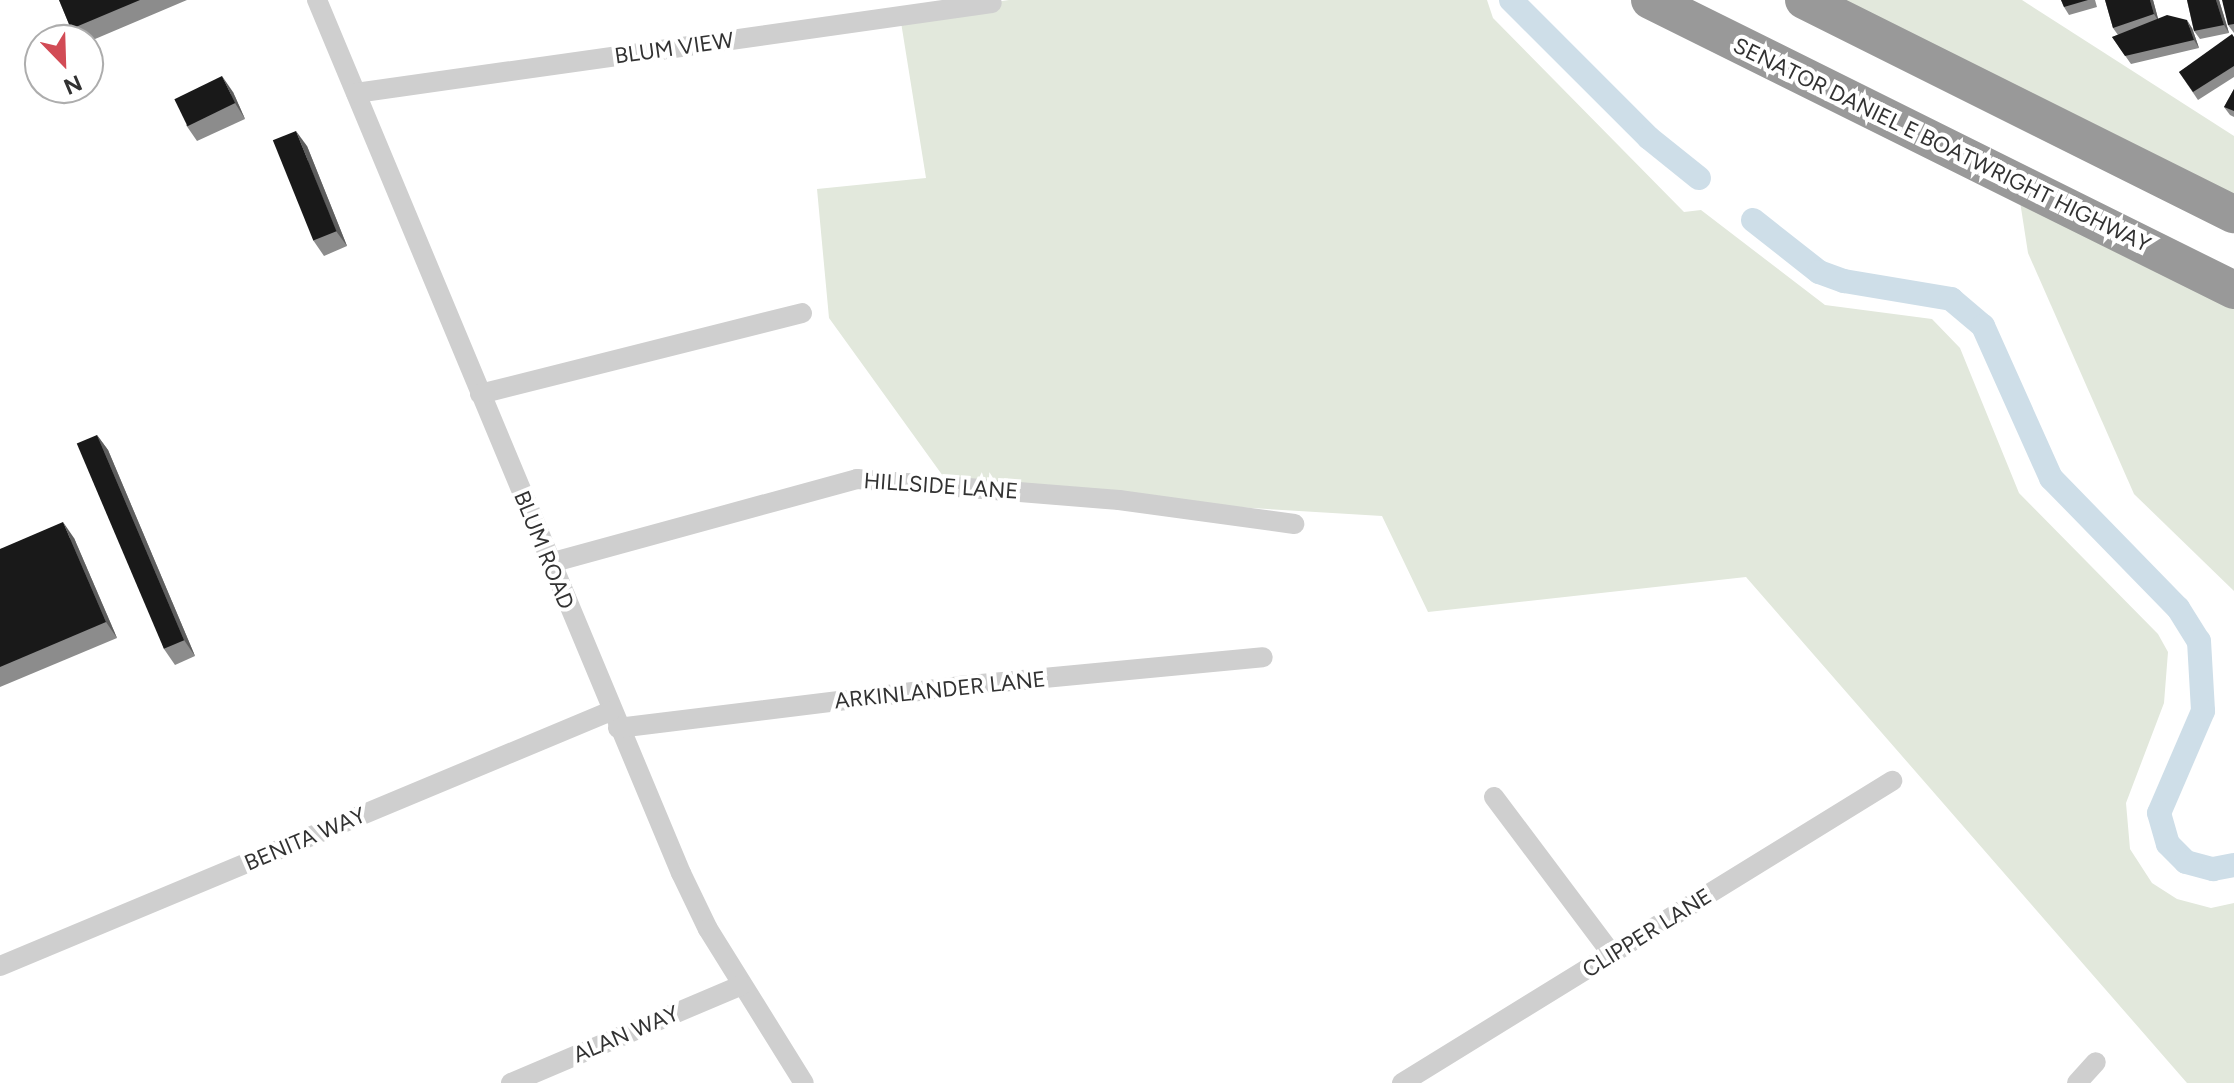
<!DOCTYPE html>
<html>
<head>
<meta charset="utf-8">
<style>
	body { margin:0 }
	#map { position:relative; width:2234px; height:1083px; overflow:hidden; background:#fff; font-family:Figtree,sans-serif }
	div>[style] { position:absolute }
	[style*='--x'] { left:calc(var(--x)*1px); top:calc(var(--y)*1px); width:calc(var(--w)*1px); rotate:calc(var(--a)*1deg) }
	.green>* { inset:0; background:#e2e8dc }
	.canal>* { height:24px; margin:-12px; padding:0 12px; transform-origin:12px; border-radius:12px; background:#cedee8 }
	.street>* { height:20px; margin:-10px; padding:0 10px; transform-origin:10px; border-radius:10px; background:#cfcfcf }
	.highway>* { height:38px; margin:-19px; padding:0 19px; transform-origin:19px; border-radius:19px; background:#999 }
	.wall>* { inset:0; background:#8c8c8c }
	.shaded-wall>* { inset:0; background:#5e5e5e }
	.building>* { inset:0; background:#191919; transform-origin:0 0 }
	span { translate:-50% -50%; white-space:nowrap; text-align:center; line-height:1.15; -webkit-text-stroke:8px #fff; paint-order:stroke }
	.street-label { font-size:22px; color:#323232 }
	.north { position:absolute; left:24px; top:24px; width:80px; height:80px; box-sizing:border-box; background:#fff; border:2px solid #adadad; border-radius:50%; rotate:157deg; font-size:22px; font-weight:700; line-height:32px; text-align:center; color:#323232 }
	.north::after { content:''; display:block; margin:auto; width:28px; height:36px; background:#d24b55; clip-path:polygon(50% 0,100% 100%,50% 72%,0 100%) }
</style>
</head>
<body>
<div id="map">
	<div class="green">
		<i style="clip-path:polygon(1009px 0,1487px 0,1493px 18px,1684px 212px,1701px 210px,1825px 305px,1932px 319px,1960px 348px,2019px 493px,2158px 634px,2168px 652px,2164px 703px,2126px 803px,2130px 849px,2152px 883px,2177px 899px,2211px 908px,2234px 903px,2234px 1083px,2187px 1083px,1746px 577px,1428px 612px,1382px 516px,1119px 500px,948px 483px,829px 318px,817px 189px,926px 178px,900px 16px)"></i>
		<i style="clip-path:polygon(1804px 0,2022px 0,2234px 136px,2234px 214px)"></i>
		<i style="clip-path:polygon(2017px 182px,2234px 290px,2234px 591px,2134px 494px,2028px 253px)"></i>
	</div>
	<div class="canal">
		<i style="--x:1511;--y:0;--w:195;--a:45"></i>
		<i style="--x:1649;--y:138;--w:64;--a:38.7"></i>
		<i style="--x:1753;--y:220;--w:84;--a:38.2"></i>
		<i style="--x:1819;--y:272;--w:27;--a:20"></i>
		<i style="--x:1844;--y:281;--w:109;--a:9.5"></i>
		<i style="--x:1951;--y:299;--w:42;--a:40.2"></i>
		<i style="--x:1983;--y:326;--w:167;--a:65.9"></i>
		<i style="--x:2051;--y:478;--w:182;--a:45.7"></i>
		<i style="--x:2178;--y:608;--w:39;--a:58"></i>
		<i style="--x:2199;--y:641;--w:70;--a:86.7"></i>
		<i style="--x:2203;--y:711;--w:111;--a:113.3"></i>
		<i style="--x:2159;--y:813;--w:32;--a:74"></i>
		<i style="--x:2168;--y:844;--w:25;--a:45"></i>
		<i style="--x:2186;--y:862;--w:28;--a:15"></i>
		<i style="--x:2213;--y:869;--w:21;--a:-11"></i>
	</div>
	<div class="street">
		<i style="--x:317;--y:0;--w:946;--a:67.37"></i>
		<i style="--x:681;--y:873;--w:62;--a:64.3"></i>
		<i style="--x:708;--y:929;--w:181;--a:58.1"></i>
		<i style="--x:356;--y:93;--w:642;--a:-8.05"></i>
		<i style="--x:480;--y:394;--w:332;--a:-14.1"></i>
		<i style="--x:550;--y:563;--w:318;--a:-15.3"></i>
		<i style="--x:857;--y:479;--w:263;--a:4.6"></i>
		<i style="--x:1119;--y:500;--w:177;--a:7.8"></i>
		<i style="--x:618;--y:728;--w:344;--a:-7"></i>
		<i style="--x:959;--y:686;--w:305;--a:-5.4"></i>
		<i style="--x:1494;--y:797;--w:196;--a:53.1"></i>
		<i style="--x:0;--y:966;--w:662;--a:-22.65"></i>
		<i style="--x:511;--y:1083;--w:251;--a:-23"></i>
		<i style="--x:1402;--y:1083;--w:576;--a:-31.65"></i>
		<i style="--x:2077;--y:1083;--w:28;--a:-48"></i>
	</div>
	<div class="highway">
		<i style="--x:1650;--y:0;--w:652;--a:26.41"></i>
		<i style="--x:1804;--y:0;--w:480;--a:26.5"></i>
	</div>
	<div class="wall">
		<i style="clip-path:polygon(59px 0,187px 0,88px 42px,88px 40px,79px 40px,71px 29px)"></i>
		<i style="clip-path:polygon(2061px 0,2095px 0,2097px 7px,2069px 15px,2064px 7px)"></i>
		<i style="clip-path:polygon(2105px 0,2153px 0,2158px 19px,2192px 28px,2199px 48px,2131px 64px,2112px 37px,2118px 35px,2113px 28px)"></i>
		<i style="clip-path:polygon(2187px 0,2219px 0,2229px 33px,2200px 39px,2194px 31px)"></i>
		<i style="clip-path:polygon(2234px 0,2234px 33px,2228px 25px)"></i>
		<i style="clip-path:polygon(2234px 37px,2234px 77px,2198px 100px,2179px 72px)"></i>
		<i style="clip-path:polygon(2234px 89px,2234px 117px,2230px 115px,2224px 107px)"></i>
		<i style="clip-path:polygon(233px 92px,245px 119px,197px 141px,186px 125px)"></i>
		<i style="clip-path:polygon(307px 146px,347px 246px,324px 256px,313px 240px)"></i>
		<i style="clip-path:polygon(97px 435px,108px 450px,195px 656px,175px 665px,164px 649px)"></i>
		<i style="clip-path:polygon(74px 538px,117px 638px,0 687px,0 549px)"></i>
	</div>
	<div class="shaded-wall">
		<i style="clip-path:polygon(2150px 0,2153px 0,2159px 22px,2154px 14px)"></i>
		<i style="clip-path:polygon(2216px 0,2219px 0,2229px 33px,2224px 25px)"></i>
		<i style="clip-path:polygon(2187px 20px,2192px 28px,2199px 48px,2194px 40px)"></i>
		<i style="clip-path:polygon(222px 76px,233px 92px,245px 119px,235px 103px)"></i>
		<i style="clip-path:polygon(296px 131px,307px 146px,347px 246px,336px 231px)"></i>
		<i style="clip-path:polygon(97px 435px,108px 450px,195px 656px,184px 640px)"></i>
		<i style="clip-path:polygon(63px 522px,74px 538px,117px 638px,106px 622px)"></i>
	</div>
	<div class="building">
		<i style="clip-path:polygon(59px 0,140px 0,71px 29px)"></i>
		<i style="clip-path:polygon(2061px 0,2088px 0,2064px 7px)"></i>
		<i style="clip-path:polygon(2105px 0,2150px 0,2154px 14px,2113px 28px)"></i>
		<i style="clip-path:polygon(2187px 0,2216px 0,2224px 25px,2194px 31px)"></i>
		<i style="clip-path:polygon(2222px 0,2234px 0,2234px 24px,2228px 25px)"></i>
		<i style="clip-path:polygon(2167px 15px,2187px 20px,2194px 40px,2125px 56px,2112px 37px)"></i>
		<i style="clip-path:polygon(2232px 34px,2234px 37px,2234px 66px,2193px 92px,2179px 72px)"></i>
		<i style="left:222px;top:76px;width:30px;height:53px;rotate:64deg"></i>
		<i style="clip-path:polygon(2234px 89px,2234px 111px,2224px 107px)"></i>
		<i style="left:296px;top:131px;width:108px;height:25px;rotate:68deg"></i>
		<i style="left:97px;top:435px;width:223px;height:22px;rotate:67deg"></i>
		<i style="clip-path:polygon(63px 522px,106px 622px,0 667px,0 549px)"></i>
	</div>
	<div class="street-label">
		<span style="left:674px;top:48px;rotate:-8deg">BLUM VIEW</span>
		<span style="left:1942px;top:145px;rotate:26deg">SENATOR DANIEL E BOATWRIGHT HIGHWAY</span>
		<span style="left:941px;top:486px;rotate:4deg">HILLSIDE LANE</span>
		<span style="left:544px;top:550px;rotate:68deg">BLUM ROAD</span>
		<span style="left:940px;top:690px;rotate:-6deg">ARKINLANDER LANE</span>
		<span style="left:305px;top:839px;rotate:-23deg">BENITA WAY</span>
		<span style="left:1647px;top:933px;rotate:-32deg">CLIPPER LANE</span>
		<span style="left:626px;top:1034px;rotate:-23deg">ALAN WAY</span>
	</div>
	<div class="north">N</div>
</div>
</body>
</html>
